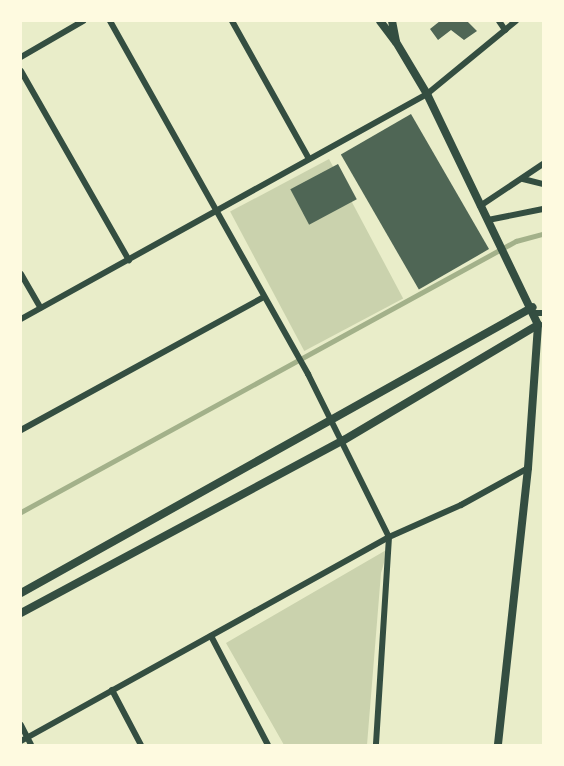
<!DOCTYPE html>
<html>
<head>
<meta charset="utf-8">
<style>
	body { margin:0 }
	#map { position:relative; width:564px; height:766px; overflow:hidden; background:#e9edc9; font-family:"Source Sans 3",sans-serif }
	div>[style] { position:absolute }
	[style*='--x'] { left:calc(var(--x)*1px); top:calc(var(--y)*1px); width:calc(var(--w)*1px); rotate:calc(var(--a)*1deg) }
	.green>* { inset:0; background:#cad2ad; transform-origin:0 0 }
	.stream>* { height:4.5px; margin:-2.25px; padding:0 2.25px; transform-origin:2.25px; border-radius:2.25px; background:#a3b18a }
	.building>* { inset:0; background:#4f6655; transform-origin:0 0 }
	.minor>* { height:6px; margin:-3px; padding:0 3px; transform-origin:3px; border-radius:3px; background:#344e41 }
	.tertiary>* { height:8px; margin:-4px; padding:0 4px; transform-origin:4px; border-radius:4px; background:#344e41 }
	span { translate:-50% -50%; white-space:nowrap; text-align:center; line-height:1.15; -webkit-text-stroke:6px #fefae0; paint-order:stroke }
	.frame { position:absolute; inset:0; border:22px solid #fefae0; pointer-events:none }
</style>
</head>
<body>
<div id="map">
	<div class="green">
		<i style="left:329px;top:159px;width:158px;height:112px;rotate:62deg"></i>
		<i style="clip-path:polygon(388px 549px,381px 573px,367px 745px,284px 745px,226px 643px)"></i>
	</div>
	<div class="stream">
		<i style="--x:21;--y:512;--w:564;--a:-28.7"></i>
		<i style="--x:516;--y:241;--w:28;--a:-15"></i>
	</div>
	<div class="building">
		<i style="clip-path:polygon(440px 21px,467px 21px,477px 31px,464px 40px,451px 30px,438px 40px,430px 29px)"></i>
		<i style="left:411px;top:114px;width:156px;height:81px;rotate:60deg"></i>
		<i style="left:338px;top:164px;width:40px;height:54px;rotate:62deg"></i>
	</div>
	<div class="minor">
		<i style="--x:110;--y:21;--w:405;--a:60.7"></i>
		<i style="--x:308;--y:374;--w:182;--a:63.6"></i>
		<i style="--x:389;--y:537;--w:208;--a:93.6"></i>
		<i style="--x:232;--y:21;--w:158;--a:60.8"></i>
		<i style="--x:499;--y:21;--w:11;--a:56"></i>
		<i style="--x:21;--y:57;--w:72;--a:-30.1"></i>
		<i style="--x:21;--y:71;--w:218;--a:60.3"></i>
		<i style="--x:523;--y:179;--w:21;--a:14"></i>
		<i style="--x:480;--y:206;--w:76;--a:-33.7"></i>
		<i style="--x:488;--y:220;--w:56;--a:-11.3"></i>
		<i style="--x:21;--y:274;--w:39;--a:60"></i>
		<i style="--x:535;--y:313;--w:8;--a:0"></i>
		<i style="--x:21;--y:319;--w:464;--a:-29"></i>
		<i style="--x:427;--y:94;--w:115;--a:-39.4"></i>
		<i style="--x:21;--y:430;--w:277;--a:-28.7"></i>
		<i style="--x:211;--y:636;--w:123;--a:62.4"></i>
		<i style="--x:112;--y:690;--w:62;--a:62.2"></i>
		<i style="--x:21;--y:725;--w:22;--a:63"></i>
		<i style="--x:21;--y:741;--w:421;--a:-29"></i>
		<i style="--x:389;--y:537;--w:79;--a:-24"></i>
		<i style="--x:461;--y:505;--w:77;--a:-28.9"></i>
	</div>
	<div class="tertiary">
		<i style="--x:380;--y:21;--w:26;--a:53"></i>
		<i style="--x:392;--y:21;--w:21;--a:79"></i>
		<i style="--x:396;--y:42;--w:61;--a:59.2"></i>
		<i style="--x:427;--y:94;--w:256;--a:64.3"></i>
		<i style="--x:538;--y:325;--w:143;--a:94"></i>
		<i style="--x:528;--y:468;--w:279;--a:96.2"></i>
		<i style="--x:21;--y:593;--w:586;--a:-29.19"></i>
		<i style="--x:21;--y:613;--w:366;--a:-28.2"></i>
		<i style="--x:344;--y:440;--w:226;--a:-30.7"></i>
	</div>
	<div class="frame"></div>
</div>
</body>
</html>
